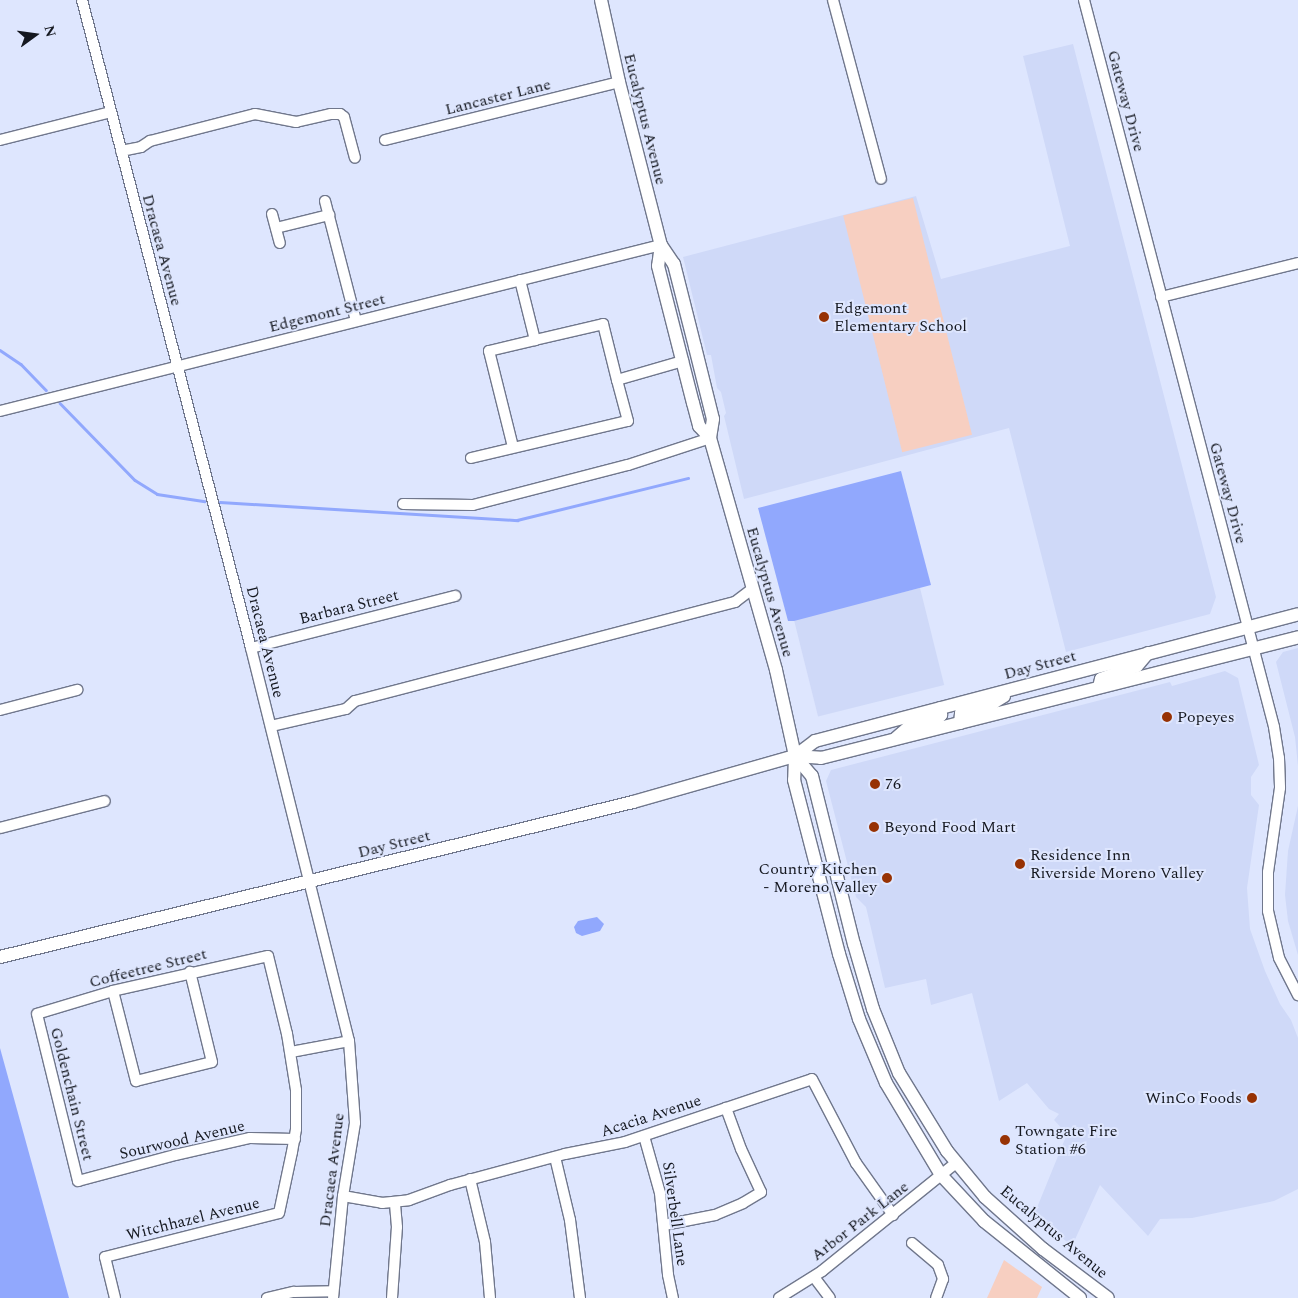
<!DOCTYPE html>
<html>
<head>
<meta charset="utf-8">
<style>
	body { margin:0 }
	#map { position:relative; width:1298px; height:1298px; overflow:hidden; background:#dee6fe; font-family:Spectral,serif }
	div>[style] { position:absolute }
	[style*='--x'] { left:calc(var(--x)*1px); top:calc(var(--y)*1px); width:calc(var(--w)*1px); rotate:calc(var(--a)*1deg) }
	.built>* { inset:0; background:#cfd9f8; transform-origin:0 0 }
	.green>* { inset:0; background:#f7cfc1; transform-origin:0 0 }
	.water>* { inset:0; background:#91a8fd }
	.stream>* { height:2.5px; margin:-1.25px; padding:0 1.25px; transform-origin:1.25px; border-radius:1.25px; background:#91a8fd }
	.roads { filter:drop-shadow(1px 0 #70778c) drop-shadow(-1px 0 #70778c) drop-shadow(0 1px #70778c) drop-shadow(0 -1px #70778c) }
	.minor>* { height:10px; margin:-5px; padding:0 5px; transform-origin:5px; border-radius:5px; background:#fff }
	.major>* { height:12px; margin:-6px; padding:0 6px; transform-origin:6px; border-radius:6px; background:#fff }
	.dots>* { width:14px; height:14px; translate:-50% -50%; box-sizing:border-box; border:2px solid #dee6fe; border-radius:50% }
	span { translate:-50% -50%; white-space:nowrap; text-align:center; line-height:1.15; -webkit-text-stroke:4px #dee6fe; paint-order:stroke }
	.street-label { font-size:16px; color:#151820 }
	.poi-label { font-size:16px; color:#151820 }
	.left { translate:0 -50%; text-align:left }
	.right { translate:-100% -50%; text-align:right }
	.north { position:absolute; left:10px; top:10px; width:50px; height:50px; -webkit-text-stroke:4px #dee6fe; paint-order:stroke; rotate:76deg; font-size:14px; font-weight:700; line-height:20px; text-align:center; color:#151820 }
	.north::after { content:''; display:block; margin:auto; width:18px; height:22px; background:#151820; clip-path:polygon(50% 0,100% 100%,50% 72%,0 100%) }
</style>
</head>
<body>
<div id="map">
	<div class="built">
		<i style="clip-path:polygon(1073px 44px,1216px 597px,1210px 614px,1066px 652px,1009px 428px,744px 499px,724px 416px,726px 413px,721px 392px,717px 388px,711px 355px,707px 355px,683px 257px,916px 196px,941px 279px,1070px 246px,1023px 56px)"></i>
		<i style="left:920px;top:588px;width:100px;height:130px;rotate:76deg"></i>
		<i style="clip-path:polygon(1298px 648px,1298px 766px,1295px 737px,1276px 662px,1283px 652px)"></i>
		<i style="clip-path:polygon(1225px 671px,1238px 678px,1259px 765px,1251px 777px,1251px 795px,1259px 805px,1247px 888px,1250px 929px,1265px 971px,1280px 1004px,1291px 1020px,1298px 1038px,1298px 1189px,1274px 1201px,1192px 1218px,1160px 1219px,1148px 1236px,1100px 1185px,1072px 1246px,1034px 1215px,1067px 1134px,1054px 1120px,1059px 1114px,1049px 1109px,1027px 1083px,999px 1101px,972px 993px,931px 1005px,926px 979px,885px 988px,866px 907px,856px 897px,826px 781px,831px 770px,1170px 682px,1172px 686px)"></i>
		<i style="clip-path:polygon(1298px 806px,1298px 955px,1288px 921px,1285px 895px,1288px 851px)"></i>
	</div>
	<div class="green">
		<i style="left:913px;top:198px;width:244px;height:72px;rotate:76deg"></i>
		<i style="clip-path:polygon(1004px 1260px,1042px 1287px,1037px 1298px,987px 1298px)"></i>
	</div>
	<div class="water">
		<i style="clip-path:polygon(901px 471px,931px 585px,794px 621px,788px 621px,758px 508px)"></i>
		<i style="clip-path:polygon(597px 917px,604px 924px,600px 931px,582px 936px,576px 933px,574px 927px,578px 921px)"></i>
		<i style="clip-path:polygon(0 1048px,69px 1298px,0 1298px)"></i>
	</div>
	<div class="stream">
		<i style="--x:0;--y:350;--w:25;--a:34"></i>
		<i style="--x:21;--y:364;--w:36;--a:46"></i>
		<i style="--x:60;--y:403;--w:107;--a:45.8"></i>
		<i style="--x:135;--y:480;--w:26;--a:32"></i>
		<i style="--x:157;--y:494;--w:48;--a:8.5"></i>
		<i style="--x:220;--y:502;--w:298;--a:3.5"></i>
		<i style="--x:517;--y:520;--w:176;--a:-13.8"></i>
	</div>
	<div class="roads">
		<div class="minor">
			<i style="--x:82;--y:0;--w:670;--a:75.38"></i>
			<i style="--x:251;--y:648;--w:405;--a:76"></i>
			<i style="--x:349;--y:1041;--w:82;--a:85.8"></i>
			<i style="--x:355;--y:1123;--w:74;--a:99.3"></i>
			<i style="--x:343;--y:1196;--w:102;--a:95.6"></i>
			<i style="--x:833;--y:0;--w:185;--a:75"></i>
			<i style="--x:1084;--y:0;--w:751;--a:75.35"></i>
			<i style="--x:1274;--y:727;--w:31;--a:81"></i>
			<i style="--x:1279;--y:758;--w:30;--a:88"></i>
			<i style="--x:1280;--y:788;--w:85;--a:98.1"></i>
			<i style="--x:1268;--y:872;--w:39;--a:90"></i>
			<i style="--x:1268;--y:911;--w:48;--a:76.8"></i>
			<i style="--x:1279;--y:958;--w:42;--a:62.8"></i>
			<i style="--x:0;--y:140;--w:114;--a:-14.2"></i>
			<i style="--x:385;--y:140;--w:241;--a:-13.9"></i>
			<i style="--x:121;--y:151;--w:20;--a:-11"></i>
			<i style="--x:141;--y:147;--w:11;--a:-34"></i>
			<i style="--x:150;--y:141;--w:108;--a:-14.4"></i>
			<i style="--x:255;--y:114;--w:42;--a:11"></i>
			<i style="--x:296;--y:122;--w:36;--a:-13"></i>
			<i style="--x:331;--y:114;--w:9;--a:0"></i>
			<i style="--x:340;--y:114;--w:5;--a:37"></i>
			<i style="--x:344;--y:117;--w:42;--a:75"></i>
			<i style="--x:325;--y:201;--w:124;--a:75.5"></i>
			<i style="--x:272;--y:214;--w:30;--a:75"></i>
			<i style="--x:276;--y:228;--w:55;--a:-13.8"></i>
			<i style="--x:520;--y:280;--w:62;--a:76"></i>
			<i style="--x:535;--y:340;--w:70;--a:-13.2"></i>
			<i style="--x:603;--y:324;--w:58;--a:76"></i>
			<i style="--x:617;--y:380;--w:69;--a:-16.1"></i>
			<i style="--x:1161;--y:297;--w:141;--a:-13.9"></i>
			<i style="--x:0;--y:411;--w:682;--a:-14.1"></i>
			<i style="--x:513;--y:447;--w:99;--a:-104"></i>
			<i style="--x:489;--y:351;--w:47;--a:-13.4"></i>
			<i style="--x:471;--y:458;--w:161;--a:-13.3"></i>
			<i style="--x:628;--y:421;--w:42;--a:-105"></i>
			<i style="--x:403;--y:504;--w:70;--a:0.8"></i>
			<i style="--x:473;--y:505;--w:160;--a:-14.5"></i>
			<i style="--x:628;--y:465;--w:86;--a:-18.2"></i>
			<i style="--x:251;--y:648;--w:211;--a:-14.3"></i>
			<i style="--x:0;--y:710;--w:80;--a:-14.6"></i>
			<i style="--x:271;--y:726;--w:77;--a:-12.8"></i>
			<i style="--x:346;--y:709;--w:12;--a:-42"></i>
			<i style="--x:355;--y:701;--w:393;--a:-14.6"></i>
			<i style="--x:735;--y:602;--w:21;--a:-37"></i>
			<i style="--x:0;--y:828;--w:108;--a:-14.4"></i>
			<i style="--x:113;--y:991;--w:93;--a:75.7"></i>
			<i style="--x:136;--y:1081;--w:78;--a:-14"></i>
			<i style="--x:212;--y:1062;--w:93;--a:-103.7"></i>
			<i style="--x:291;--y:1052;--w:59;--a:-10.7"></i>
			<i style="--x:644;--y:1136;--w:59;--a:74.3"></i>
			<i style="--x:660;--y:1193;--w:82;--a:84.4"></i>
			<i style="--x:668;--y:1275;--w:24;--a:78"></i>
			<i style="--x:555;--y:1157;--w:65;--a:76.6"></i>
			<i style="--x:570;--y:1220;--w:79;--a:82.7"></i>
			<i style="--x:470;--y:1179;--w:65;--a:76.6"></i>
			<i style="--x:485;--y:1242;--w:56;--a:84.9"></i>
			<i style="--x:343;--y:1196;--w:40;--a:10"></i>
			<i style="--x:382;--y:1203;--w:27;--a:-6"></i>
			<i style="--x:409;--y:1200;--w:44;--a:-20.1"></i>
			<i style="--x:450;--y:1185;--w:119;--a:-15.1"></i>
			<i style="--x:565;--y:1154;--w:61;--a:-11.3"></i>
			<i style="--x:625;--y:1142;--w:197;--a:-18.6"></i>
			<i style="--x:812;--y:1079;--w:95;--a:62.4"></i>
			<i style="--x:856;--y:1163;--w:64;--a:54.6"></i>
			<i style="--x:664;--y:1225;--w:52;--a:-11.1"></i>
			<i style="--x:715;--y:1215;--w:30;--a:-23"></i>
			<i style="--x:743;--y:1203;--w:21;--a:-31"></i>
			<i style="--x:761;--y:1192;--w:47;--a:-114.9"></i>
			<i style="--x:741;--y:1149;--w:44;--a:-110.1"></i>
			<i style="--x:912;--y:1243;--w:34;--a:40"></i>
			<i style="--x:938;--y:1265;--w:15;--a:70"></i>
			<i style="--x:943;--y:1279;--w:20;--a:110"></i>
			<i style="--x:814;--y:1277;--w:26;--a:53"></i>
			<i style="--x:115;--y:1298;--w:42;--a:-103.7"></i>
			<i style="--x:105;--y:1257;--w:179;--a:-14.2"></i>
			<i style="--x:279;--y:1213;--w:62;--a:-78"></i>
			<i style="--x:292;--y:1152;--w:23;--a:-80"></i>
			<i style="--x:296;--y:1129;--w:39;--a:-90"></i>
			<i style="--x:296;--y:1090;--w:57;--a:-99.1"></i>
			<i style="--x:287;--y:1034;--w:80;--a:-103.7"></i>
			<i style="--x:268;--y:956;--w:159;--a:167.3"></i>
			<i style="--x:113;--y:991;--w:79;--a:163.2"></i>
			<i style="--x:37;--y:1014;--w:172;--a:76.2"></i>
			<i style="--x:78;--y:1181;--w:100;--a:-15"></i>
			<i style="--x:175;--y:1155;--w:77;--a:-12.8"></i>
			<i style="--x:250;--y:1138;--w:45;--a:1.3"></i>
			<i style="--x:267;--y:1298;--w:28;--a:-13"></i>
			<i style="--x:294;--y:1292;--w:39;--a:-1"></i>
			<i style="--x:392;--y:1298;--w:71;--a:-86"></i>
			<i style="--x:397;--y:1227;--w:24;--a:-95"></i>
			<i style="--x:779;--y:1298;--w:51;--a:-32.1"></i>
			<i style="--x:822;--y:1271;--w:172;--a:-38.9"></i>
		</div>
		<div class="major">
			<i style="--x:601;--y:0;--w:84;--a:77.6"></i>
			<i style="--x:619;--y:82;--w:168;--a:75.6"></i>
			<i style="--x:661;--y:245;--w:23;--a:56"></i>
			<i style="--x:674;--y:264;--w:86;--a:75.8"></i>
			<i style="--x:695;--y:347;--w:74;--a:76"></i>
			<i style="--x:713;--y:419;--w:19;--a:99"></i>
			<i style="--x:710;--y:438;--w:241;--a:74.1"></i>
			<i style="--x:776;--y:670;--w:88;--a:77.5"></i>
			<i style="--x:795;--y:756;--w:24;--a:92"></i>
			<i style="--x:794;--y:780;--w:180;--a:75.5"></i>
			<i style="--x:839;--y:954;--w:68;--a:72.9"></i>
			<i style="--x:859;--y:1019;--w:69;--a:67.1"></i>
			<i style="--x:886;--y:1083;--w:107;--a:59.1"></i>
			<i style="--x:941;--y:1175;--w:63;--a:46.9"></i>
			<i style="--x:984;--y:1221;--w:123;--a:38.7"></i>
			<i style="--x:661;--y:245;--w:21;--a:98"></i>
			<i style="--x:658;--y:266;--w:141;--a:75.7"></i>
			<i style="--x:693;--y:403;--w:24;--a:75"></i>
			<i style="--x:699;--y:426;--w:16;--a:47"></i>
			<i style="--x:1099;--y:687;--w:8;--a:-76"></i>
			<i style="--x:1101;--y:679;--w:38;--a:-20"></i>
			<i style="--x:1137;--y:666;--w:17;--a:-50"></i>
			<i style="--x:960;--y:723;--w:10;--a:-84"></i>
			<i style="--x:961;--y:713;--w:34;--a:-17"></i>
			<i style="--x:993;--y:703;--w:13;--a:-32"></i>
			<i style="--x:896;--y:738;--w:18;--a:-41"></i>
			<i style="--x:910;--y:726;--w:28;--a:-15"></i>
			<i style="--x:937;--y:719;--w:6;--a:-45"></i>
			<i style="--x:941;--y:715;--w:7;--a:-98"></i>
			<i style="--x:795;--y:756;--w:26;--a:50"></i>
			<i style="--x:812;--y:776;--w:173;--a:76"></i>
			<i style="--x:854;--y:944;--w:68;--a:73.7"></i>
			<i style="--x:873;--y:1009;--w:69;--a:67.9"></i>
			<i style="--x:899;--y:1073;--w:92;--a:58.4"></i>
			<i style="--x:947;--y:1151;--w:60;--a:50.4"></i>
			<i style="--x:985;--y:1197;--w:78;--a:41.9"></i>
			<i style="--x:1043;--y:1249;--w:81;--a:37"></i>
			<i style="--x:795;--y:756;--w:26;--a:4"></i>
			<i style="--x:821;--y:758;--w:492;--a:-14.2"></i>
			<i style="--x:0;--y:957;--w:652;--a:-13.76"></i>
			<i style="--x:633;--y:802;--w:168;--a:-15.9"></i>
			<i style="--x:795;--y:756;--w:25;--a:-37"></i>
			<i style="--x:815;--y:741;--w:499;--a:-14.7"></i>
		</div>
	</div>
	<div class="dots">
		<i style="left:824px;top:317px;background:#973204"></i>
		<i style="left:1167px;top:717px;background:#973204"></i>
		<i style="left:875px;top:784px;background:#973204"></i>
		<i style="left:874px;top:827px;background:#973204"></i>
		<i style="left:1020px;top:864px;background:#973204"></i>
		<i style="left:887px;top:878px;background:#973204"></i>
		<i style="left:1252px;top:1098px;background:#973204"></i>
		<i style="left:1005px;top:1140px;background:#973204"></i>
	</div>
	<div class="street-label">
		<span style="left:498px;top:97px;rotate:-14deg">Lancaster Lane</span>
		<span style="left:1126px;top:101px;rotate:75deg">Gateway Drive</span>
		<span style="left:645px;top:119px;rotate:76deg">Eucalyptus Avenue</span>
		<span style="left:162px;top:250px;rotate:75deg">Dracaea Avenue</span>
		<span style="left:327px;top:313px;rotate:-14deg">Edgemont Street</span>
		<span style="left:1228px;top:493px;rotate:75deg">Gateway Drive</span>
		<span style="left:770px;top:592px;rotate:74deg">Eucalyptus Avenue</span>
		<span style="left:349px;top:607px;rotate:-14deg">Barbara Street</span>
		<span style="left:265px;top:642px;rotate:76deg">Dracaea Avenue</span>
		<span style="left:1040px;top:665px;rotate:-15deg">Day Street</span>
		<span style="left:394px;top:844px;rotate:-14deg">Day Street</span>
		<span style="left:148px;top:968px;rotate:-14deg">Coffeetree Street</span>
		<span style="left:72px;top:1094px;rotate:76deg">Goldenchain Street</span>
		<span style="left:651px;top:1116px;rotate:-18deg">Acacia Avenue</span>
		<span style="left:182px;top:1140px;rotate:-13deg">Sourwood Avenue</span>
		<span style="left:332px;top:1170px;rotate:-83deg">Dracaea Avenue</span>
		<span style="left:675px;top:1214px;rotate:82deg">Silverbell Lane</span>
		<span style="left:193px;top:1219px;rotate:-14deg">Witchhazel Avenue</span>
		<span style="left:860px;top:1221px;rotate:-38deg">Arbor Park Lane</span>
		<span style="left:1054px;top:1232px;rotate:40deg">Eucalyptus Avenue</span>
	</div>
	<div class="poi-label">
		<span class="left" style="left:834px;top:317px">Edgemont<br>Elementary School</span>
		<span class="left" style="left:1177px;top:717px">Popeyes</span>
		<span class="left" style="left:885px;top:784px">76</span>
		<span class="left" style="left:884px;top:827px">Beyond Food Mart</span>
		<span class="left" style="left:1030px;top:864px">Residence Inn<br>Riverside Moreno Valley</span>
		<span class="right" style="left:877px;top:878px">Country Kitchen<br>- Moreno Valley</span>
		<span class="right" style="left:1242px;top:1098px">WinCo Foods</span>
		<span class="left" style="left:1015px;top:1140px">Towngate Fire<br>Station #6</span>
	</div>
	<div class="north">N</div>
</div>
</body>
</html>
